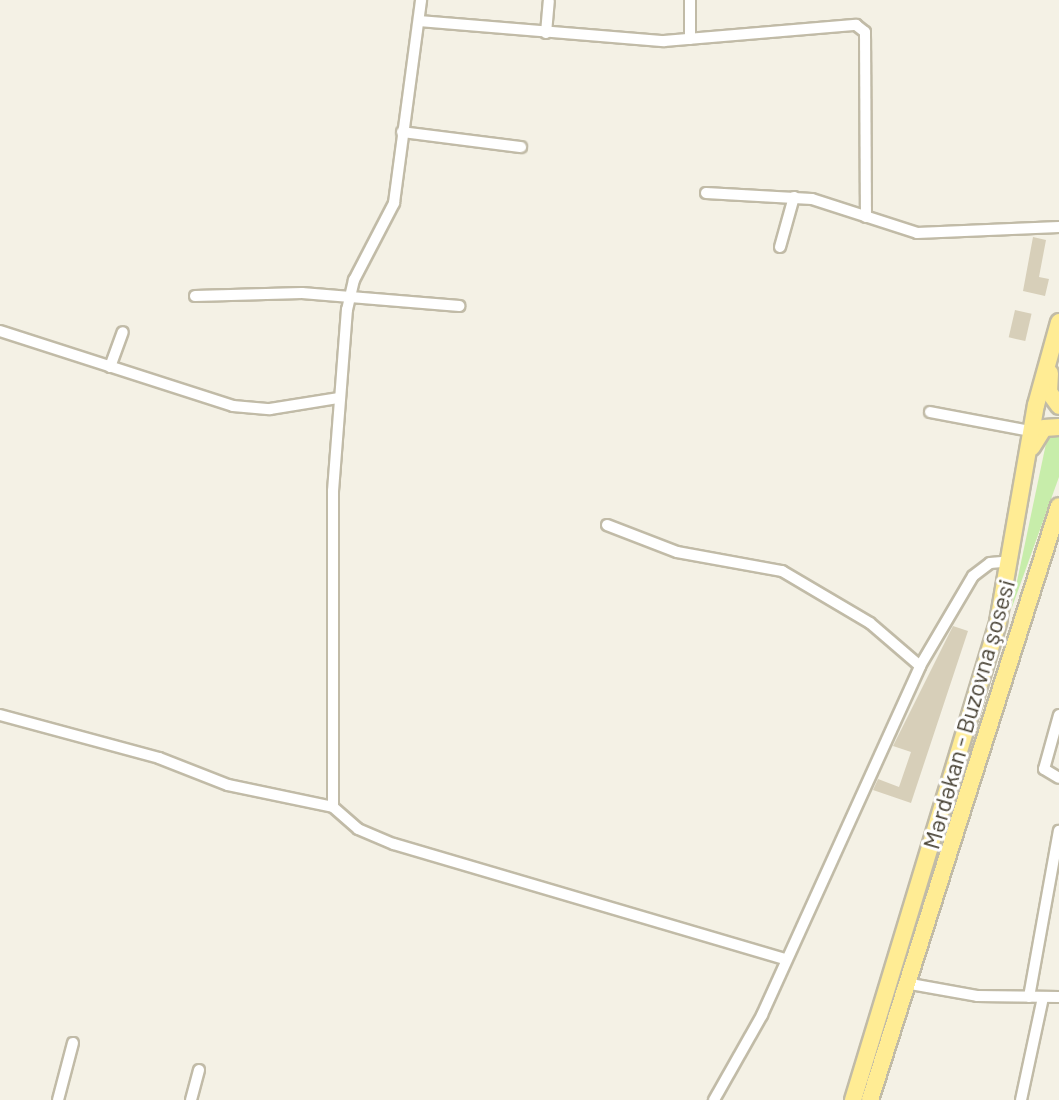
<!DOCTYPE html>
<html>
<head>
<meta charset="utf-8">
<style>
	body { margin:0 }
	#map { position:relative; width:1059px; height:1100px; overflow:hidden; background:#f4f1e5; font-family:Barlow,sans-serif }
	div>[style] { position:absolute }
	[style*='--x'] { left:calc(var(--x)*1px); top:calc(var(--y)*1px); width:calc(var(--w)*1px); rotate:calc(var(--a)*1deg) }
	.green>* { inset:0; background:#c7edaa }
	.building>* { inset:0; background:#d7cfb9; transform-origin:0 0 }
	.roads { filter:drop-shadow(2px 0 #c1bba7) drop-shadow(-2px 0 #c1bba7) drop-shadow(0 2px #c1bba7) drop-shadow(0 -2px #c1bba7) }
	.street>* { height:10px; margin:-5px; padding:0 5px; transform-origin:5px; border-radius:5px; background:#fff }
	.primary>* { height:16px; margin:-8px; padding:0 8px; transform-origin:8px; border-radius:8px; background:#ffec94 }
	span { translate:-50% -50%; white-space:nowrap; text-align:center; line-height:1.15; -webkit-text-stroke:6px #fff; paint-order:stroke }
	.street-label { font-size:24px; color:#484234 }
</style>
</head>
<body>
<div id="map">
	<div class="green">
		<i style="clip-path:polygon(1048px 434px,1059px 435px,1059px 477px,1011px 610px)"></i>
	</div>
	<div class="building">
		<i style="clip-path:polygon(1033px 237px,1046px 240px,1039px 277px,1049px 279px,1045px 296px,1023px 291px)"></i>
		<i style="left:1015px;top:310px;width:17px;height:28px;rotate:13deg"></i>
		<i style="clip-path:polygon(953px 626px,968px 631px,911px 803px,873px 790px,878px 779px,899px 787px,911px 752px,893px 746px)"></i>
	</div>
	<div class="roads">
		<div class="street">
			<i style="--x:419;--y:21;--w:246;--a:4.7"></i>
			<i style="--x:664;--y:41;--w:193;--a:-4.8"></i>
			<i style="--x:856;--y:25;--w:11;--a:38"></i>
			<i style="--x:865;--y:32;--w:185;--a:89.7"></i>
			<i style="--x:546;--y:33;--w:32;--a:-85"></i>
			<i style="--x:690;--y:39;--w:39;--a:-90"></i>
			<i style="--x:402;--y:132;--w:120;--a:7.2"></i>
			<i style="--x:706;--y:193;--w:106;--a:3.2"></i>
			<i style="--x:812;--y:199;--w:110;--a:17.9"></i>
			<i style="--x:917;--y:233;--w:142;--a:-2.4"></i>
			<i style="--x:780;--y:247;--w:52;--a:-74.4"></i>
			<i style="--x:195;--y:296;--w:107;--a:-1.6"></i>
			<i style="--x:302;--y:293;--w:158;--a:4.7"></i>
			<i style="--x:0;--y:331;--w:245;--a:17.8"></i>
			<i style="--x:233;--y:406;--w:37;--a:5"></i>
			<i style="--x:270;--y:409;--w:70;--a:-9.1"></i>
			<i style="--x:110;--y:367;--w:37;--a:-70"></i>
			<i style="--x:930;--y:412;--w:103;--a:10.7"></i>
			<i style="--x:607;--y:525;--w:75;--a:21.1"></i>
			<i style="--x:677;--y:552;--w:107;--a:10.3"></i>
			<i style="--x:782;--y:571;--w:102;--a:30.6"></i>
			<i style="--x:870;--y:623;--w:66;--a:40.7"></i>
			<i style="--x:0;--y:715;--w:165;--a:15.1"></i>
			<i style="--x:159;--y:758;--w:74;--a:21.4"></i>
			<i style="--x:228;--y:785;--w:107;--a:11.8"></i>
			<i style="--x:333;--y:807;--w:33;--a:41"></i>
			<i style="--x:358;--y:829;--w:39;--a:23"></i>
			<i style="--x:394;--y:844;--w:408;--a:16.4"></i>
			<i style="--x:1059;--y:715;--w:56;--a:105.5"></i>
			<i style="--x:1044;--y:769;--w:17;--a:31"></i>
			<i style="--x:333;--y:807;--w:316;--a:-90"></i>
			<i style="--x:333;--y:491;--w:182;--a:-85.6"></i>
			<i style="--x:347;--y:310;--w:31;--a:-77"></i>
			<i style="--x:354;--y:280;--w:87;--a:-62.5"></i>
			<i style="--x:394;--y:203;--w:205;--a:-82.4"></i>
			<i style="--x:905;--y:983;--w:73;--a:10.2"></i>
			<i style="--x:977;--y:996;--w:82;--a:0.7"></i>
			<i style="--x:1029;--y:997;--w:169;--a:-79.8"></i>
			<i style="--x:58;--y:1100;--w:59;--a:-75.3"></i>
			<i style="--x:191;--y:1100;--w:31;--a:-75"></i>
			<i style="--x:714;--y:1100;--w:98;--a:-60.5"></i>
			<i style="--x:762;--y:1015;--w:383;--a:-65.6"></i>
			<i style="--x:920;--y:666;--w:104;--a:-59.5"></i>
			<i style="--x:973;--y:576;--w:21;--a:-37"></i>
			<i style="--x:990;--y:563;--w:21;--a:-5"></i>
			<i style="--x:1021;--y:1100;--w:105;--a:-77.9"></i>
		</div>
		<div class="primary">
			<i style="--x:1050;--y:373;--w:19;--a:93"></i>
			<i style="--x:1049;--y:392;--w:17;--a:54"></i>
			<i style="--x:1032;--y:447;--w:22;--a:-58"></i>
			<i style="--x:1044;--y:428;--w:15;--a:-4"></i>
			<i style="--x:853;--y:1100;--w:500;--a:-73.1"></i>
			<i style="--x:998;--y:622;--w:220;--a:-80.1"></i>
			<i style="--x:1036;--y:405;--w:86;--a:-74.5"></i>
			<i style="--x:870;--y:1100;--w:623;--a:-72.35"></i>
		</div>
	</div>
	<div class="street-label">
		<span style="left:968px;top:714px;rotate:-74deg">Mərdəkan - Buzovna şosesi</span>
	</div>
</div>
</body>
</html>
